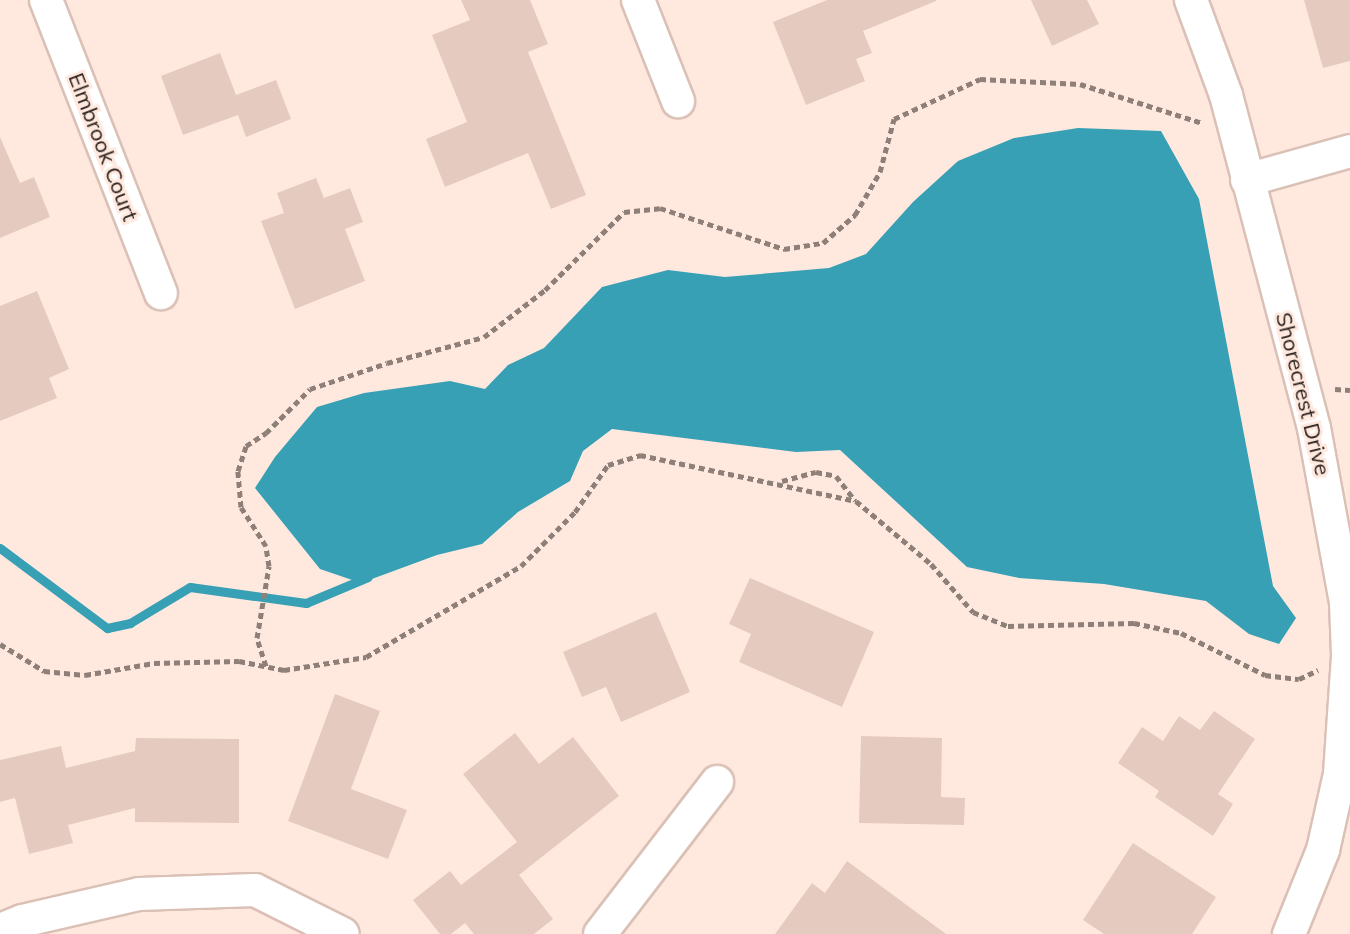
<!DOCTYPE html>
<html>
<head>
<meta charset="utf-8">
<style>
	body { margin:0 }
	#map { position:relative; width:1350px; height:934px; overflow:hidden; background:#ffe9df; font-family:Mulish,sans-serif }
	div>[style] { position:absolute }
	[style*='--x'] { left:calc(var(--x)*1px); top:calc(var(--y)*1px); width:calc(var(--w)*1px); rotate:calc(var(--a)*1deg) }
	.water>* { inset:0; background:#37a0b5 }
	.stream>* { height:9px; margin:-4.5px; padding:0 4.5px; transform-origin:4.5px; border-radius:4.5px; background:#37a0b5 }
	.building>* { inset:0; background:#e5cbbf }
	.path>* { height:5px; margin-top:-2.5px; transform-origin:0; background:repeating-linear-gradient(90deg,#8f7f79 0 6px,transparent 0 10px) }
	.roads { filter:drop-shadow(2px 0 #dac0b5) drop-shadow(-2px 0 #dac0b5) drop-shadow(0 2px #dac0b5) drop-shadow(0 -2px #dac0b5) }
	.minor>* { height:32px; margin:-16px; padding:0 16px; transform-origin:16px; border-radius:16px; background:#fff }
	span { translate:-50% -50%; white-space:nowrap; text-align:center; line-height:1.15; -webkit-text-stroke:6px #ffe9df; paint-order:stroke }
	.street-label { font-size:22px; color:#2a201c }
</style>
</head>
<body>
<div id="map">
	<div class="water">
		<i style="clip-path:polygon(1078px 128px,1161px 131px,1199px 199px,1273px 586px,1296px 618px,1279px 644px,1249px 634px,1206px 601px,1104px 584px,1019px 578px,967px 567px,840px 450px,796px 452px,612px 429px,583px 451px,570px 481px,518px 512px,482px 544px,437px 555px,361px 583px,320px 569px,255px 488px,275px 457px,317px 407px,364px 393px,450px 381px,485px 389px,508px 365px,544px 348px,602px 287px,668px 270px,725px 277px,829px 268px,866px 254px,913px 202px,958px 161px,1014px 138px)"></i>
	</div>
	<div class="stream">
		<i style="--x:0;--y:548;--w:134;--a:36.8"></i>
		<i style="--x:107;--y:628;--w:24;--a:-12"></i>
		<i style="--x:130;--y:623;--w:70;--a:-31"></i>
		<i style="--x:190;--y:587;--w:117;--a:7.9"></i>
		<i style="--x:306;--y:603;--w:67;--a:-22.8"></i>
	</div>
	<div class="building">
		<i style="clip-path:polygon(461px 0,530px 0,548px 44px,528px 52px,586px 195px,551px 209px,528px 153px,445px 187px,426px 139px,467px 122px,432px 35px,470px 20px)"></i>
		<i style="clip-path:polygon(827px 0,936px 0,936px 1px,863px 31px,872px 53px,856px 59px,865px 81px,806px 105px,773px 22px)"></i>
		<i style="clip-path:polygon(1031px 0,1087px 0,1099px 24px,1052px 46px)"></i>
		<i style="clip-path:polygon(1304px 0,1350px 0,1350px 61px,1323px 68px)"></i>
		<i style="clip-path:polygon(220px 53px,236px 95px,276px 80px,291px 119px,246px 137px,238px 115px,183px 135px,161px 76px)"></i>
		<i style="clip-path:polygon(0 137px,20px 183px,34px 177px,50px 217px,0 238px)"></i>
		<i style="clip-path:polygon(316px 178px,324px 198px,350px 188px,363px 222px,345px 229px,365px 281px,295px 309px,261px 221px,284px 213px,277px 193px)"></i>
		<i style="clip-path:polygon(37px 291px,69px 369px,49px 378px,57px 398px,0 421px,0 306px)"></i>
		<i style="clip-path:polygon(750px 578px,874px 632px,842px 707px,739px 662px,751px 634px,729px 624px)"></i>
		<i style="clip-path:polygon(656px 612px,690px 692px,621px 722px,606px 687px,582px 697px,563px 652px)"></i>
		<i style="clip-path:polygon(335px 694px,380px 711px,351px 789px,407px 810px,388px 859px,288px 821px)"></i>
		<i style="clip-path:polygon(1214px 711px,1255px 739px,1218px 794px,1233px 804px,1213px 836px,1155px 797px,1159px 791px,1118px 763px,1142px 727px,1163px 741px,1179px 716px,1200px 730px)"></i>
		<i style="clip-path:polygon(515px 733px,539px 764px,573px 737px,619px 796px,519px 875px,553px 919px,534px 934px,474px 934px,465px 923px,451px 934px,440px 934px,413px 900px,450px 871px,461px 885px,517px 842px,463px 774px)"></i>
		<i style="clip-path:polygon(861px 736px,942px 738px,941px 797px,965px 798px,964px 825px,859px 823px)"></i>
		<i style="clip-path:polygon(136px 738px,239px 739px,239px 823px,135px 822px,135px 808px,68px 825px,73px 843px,29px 854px,15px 798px,0 802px,0 760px,61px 746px,66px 768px,135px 751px)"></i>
		<i style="clip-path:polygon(1133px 843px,1216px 897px,1192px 934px,1104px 934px,1083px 920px)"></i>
		<i style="clip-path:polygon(847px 861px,946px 934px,775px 934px,812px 883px,825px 893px)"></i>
	</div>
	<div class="path">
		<i style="--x:1335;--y:389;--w:15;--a:4"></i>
		<i style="--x:782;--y:481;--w:35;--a:-15"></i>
		<i style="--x:816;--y:472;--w:20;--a:11"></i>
		<i style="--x:836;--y:476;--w:31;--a:52"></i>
		<i style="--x:0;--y:644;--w:52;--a:31.5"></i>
		<i style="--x:44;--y:671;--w:41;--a:5.6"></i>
		<i style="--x:85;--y:675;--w:70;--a:-9.9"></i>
		<i style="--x:154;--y:663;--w:85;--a:-1.3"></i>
		<i style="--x:239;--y:661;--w:46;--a:11.3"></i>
		<i style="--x:284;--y:670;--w:83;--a:-9"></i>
		<i style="--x:366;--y:657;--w:180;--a:-30.4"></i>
		<i style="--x:521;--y:566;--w:76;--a:-45"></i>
		<i style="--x:575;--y:512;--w:57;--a:-54.9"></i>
		<i style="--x:608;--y:465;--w:34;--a:-17"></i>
		<i style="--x:640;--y:455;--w:221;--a:12"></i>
		<i style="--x:856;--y:501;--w:98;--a:40"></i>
		<i style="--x:931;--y:564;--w:64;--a:48.8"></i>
		<i style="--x:973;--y:612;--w:38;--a:22"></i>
		<i style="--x:1008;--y:626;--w:126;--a:-1.4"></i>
		<i style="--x:1134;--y:623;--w:48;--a:12"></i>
		<i style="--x:1181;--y:633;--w:94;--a:26.6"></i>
		<i style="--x:1265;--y:675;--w:34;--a:7"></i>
		<i style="--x:1299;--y:679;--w:21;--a:-25"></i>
		<i style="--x:266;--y:666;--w:29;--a:-108"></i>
		<i style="--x:257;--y:638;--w:73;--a:-80.5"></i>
		<i style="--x:269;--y:566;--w:20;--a:-99"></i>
		<i style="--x:266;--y:546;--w:46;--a:-122.7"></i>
		<i style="--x:241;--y:507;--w:36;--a:-95"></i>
		<i style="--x:238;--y:471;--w:26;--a:-72"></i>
		<i style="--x:246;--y:446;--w:24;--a:-33"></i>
		<i style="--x:266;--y:433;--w:62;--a:-45"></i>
		<i style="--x:310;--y:389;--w:81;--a:-18.7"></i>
		<i style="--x:387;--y:363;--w:100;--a:-15"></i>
		<i style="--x:484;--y:337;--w:77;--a:-37.6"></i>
		<i style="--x:545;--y:290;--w:111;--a:-44.6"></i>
		<i style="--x:624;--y:212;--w:36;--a:-6"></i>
		<i style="--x:660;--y:208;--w:131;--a:18.3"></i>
		<i style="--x:784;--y:249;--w:39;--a:-9"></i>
		<i style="--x:823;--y:243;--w:43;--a:-41.2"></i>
		<i style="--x:855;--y:215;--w:50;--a:-59.8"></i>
		<i style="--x:880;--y:172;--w:55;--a:-75.2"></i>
		<i style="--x:894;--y:119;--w:95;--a:-24.9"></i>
		<i style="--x:980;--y:79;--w:100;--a:2.9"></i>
		<i style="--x:1080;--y:84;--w:128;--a:17.7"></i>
	</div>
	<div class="roads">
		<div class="minor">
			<i style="--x:46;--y:0;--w:315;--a:68.6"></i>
			<i style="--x:638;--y:0;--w:109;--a:68.4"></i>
			<i style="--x:1191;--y:0;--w:101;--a:69.8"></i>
			<i style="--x:1226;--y:95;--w:344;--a:75.2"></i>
			<i style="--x:1314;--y:428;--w:178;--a:79.6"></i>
			<i style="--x:1346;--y:603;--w:53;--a:87.8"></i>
			<i style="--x:1348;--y:656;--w:118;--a:93.9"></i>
			<i style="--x:1340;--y:774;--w:78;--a:102.6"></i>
			<i style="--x:1323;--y:850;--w:91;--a:112"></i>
			<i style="--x:1247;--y:180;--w:107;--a:-15.7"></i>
			<i style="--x:0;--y:930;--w:24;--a:-22"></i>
			<i style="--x:22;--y:921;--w:120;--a:-13"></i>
			<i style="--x:139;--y:894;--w:116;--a:-2"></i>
			<i style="--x:255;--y:890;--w:98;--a:26.6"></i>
			<i style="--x:600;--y:934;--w:192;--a:-52.4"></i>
		</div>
	</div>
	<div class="street-label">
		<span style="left:103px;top:147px;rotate:69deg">Elmbrook Court</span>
		<span style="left:1303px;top:394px;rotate:76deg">Shorecrest Drive</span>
	</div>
</div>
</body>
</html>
